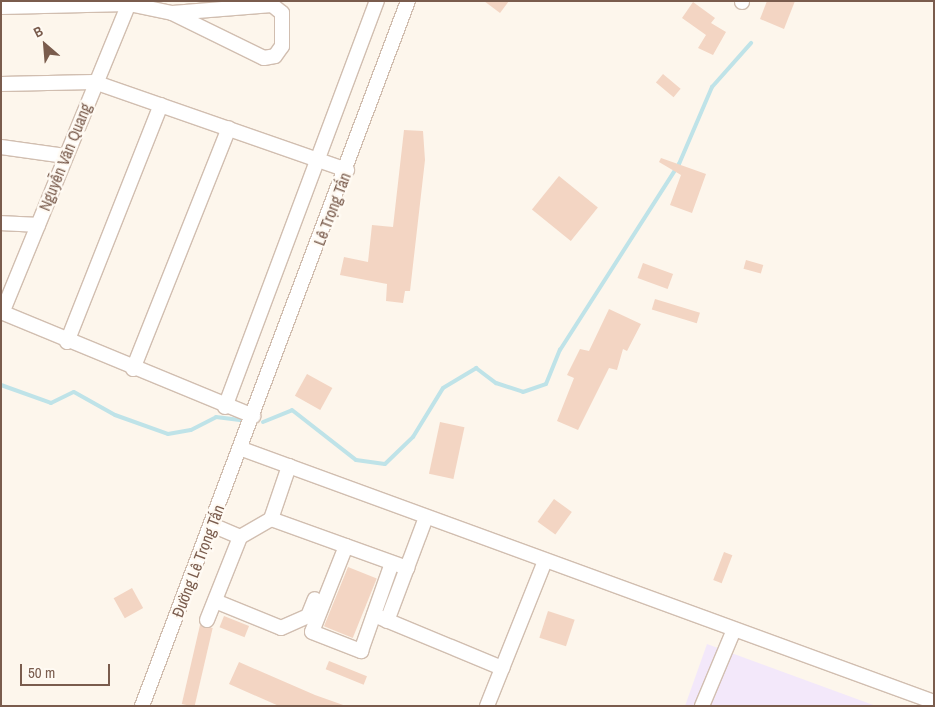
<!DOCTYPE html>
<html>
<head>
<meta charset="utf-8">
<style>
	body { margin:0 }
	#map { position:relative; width:935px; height:707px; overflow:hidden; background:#fdf6ec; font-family:"Archivo Narrow",sans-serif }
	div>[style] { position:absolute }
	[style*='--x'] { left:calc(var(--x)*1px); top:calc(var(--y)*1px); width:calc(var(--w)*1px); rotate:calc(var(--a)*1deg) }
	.education>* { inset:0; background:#f3e8fa }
	.stream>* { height:4px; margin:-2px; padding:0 2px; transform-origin:2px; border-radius:2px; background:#bfe3e8 }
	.building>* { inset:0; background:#f3d5c3; transform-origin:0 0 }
	.roads { filter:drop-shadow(1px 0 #d1beb0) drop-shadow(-1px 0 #d1beb0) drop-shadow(0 1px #d1beb0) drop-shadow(0 -1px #d1beb0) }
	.minor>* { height:14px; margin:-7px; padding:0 7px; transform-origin:7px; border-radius:7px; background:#fff }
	span { translate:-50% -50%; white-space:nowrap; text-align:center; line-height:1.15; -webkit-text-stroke:4.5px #fffaf3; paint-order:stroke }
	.street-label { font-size:16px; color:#7a5c4d }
	.frame { position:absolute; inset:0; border:2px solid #7a5c4d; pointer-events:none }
	.north { position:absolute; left:20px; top:20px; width:50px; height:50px; -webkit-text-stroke:4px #fffaf3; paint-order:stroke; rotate:333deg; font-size:14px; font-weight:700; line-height:20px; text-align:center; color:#7a5c4d }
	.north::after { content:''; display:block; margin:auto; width:18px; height:22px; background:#7a5c4d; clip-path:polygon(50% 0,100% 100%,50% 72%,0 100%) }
	.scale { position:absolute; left:20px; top:664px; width:90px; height:22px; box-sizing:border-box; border:2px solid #7a5c4d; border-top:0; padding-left:6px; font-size:15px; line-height:18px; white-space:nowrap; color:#7a5c4d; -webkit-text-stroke:4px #fffaf3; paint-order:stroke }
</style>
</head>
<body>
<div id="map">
	<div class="education">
		<i style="clip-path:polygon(707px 644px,876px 706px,685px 706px)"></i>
	</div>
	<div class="stream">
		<i style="--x:1;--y:385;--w:53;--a:19.8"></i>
		<i style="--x:51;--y:403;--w:25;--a:-26"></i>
		<i style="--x:74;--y:392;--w:47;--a:29.3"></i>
		<i style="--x:115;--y:415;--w:56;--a:19.7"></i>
		<i style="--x:168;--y:434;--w:23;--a:-10"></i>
		<i style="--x:191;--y:430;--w:28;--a:-27"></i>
		<i style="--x:216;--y:417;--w:24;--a:7"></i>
		<i style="--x:263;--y:422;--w:31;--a:-22"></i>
		<i style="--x:292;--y:410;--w:81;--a:38"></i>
		<i style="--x:356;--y:460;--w:29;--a:8"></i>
		<i style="--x:385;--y:464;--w:39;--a:-44"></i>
		<i style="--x:413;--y:437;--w:57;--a:-58.5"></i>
		<i style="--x:443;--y:388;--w:39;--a:-31"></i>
		<i style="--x:476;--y:368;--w:25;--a:37"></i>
		<i style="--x:496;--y:383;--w:28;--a:18"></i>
		<i style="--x:523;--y:392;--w:24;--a:-19"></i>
		<i style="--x:546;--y:384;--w:37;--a:-68"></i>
		<i style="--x:560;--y:350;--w:221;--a:-57.4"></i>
		<i style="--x:679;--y:164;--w:84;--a:-66.8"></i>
		<i style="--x:712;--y:87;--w:59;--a:-48.4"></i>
	</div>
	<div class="building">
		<i style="clip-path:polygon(484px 1px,509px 1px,500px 13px)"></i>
		<i style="clip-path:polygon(767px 1px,795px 1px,784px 29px,760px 19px)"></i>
		<i style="clip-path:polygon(693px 2px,715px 18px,711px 23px,726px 32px,713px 55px,698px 48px,706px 35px,682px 18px)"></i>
		<i style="left:663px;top:74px;width:23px;height:11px;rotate:40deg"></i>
		<i style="clip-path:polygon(404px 130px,423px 131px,425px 160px,410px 291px,405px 291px,403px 303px,386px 301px,387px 284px,340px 275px,344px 257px,368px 262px,372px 225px,393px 227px)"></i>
		<i style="clip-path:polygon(661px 158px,706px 174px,692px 213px,670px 205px,681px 175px,659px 162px)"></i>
		<i style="left:559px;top:176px;width:50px;height:43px;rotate:39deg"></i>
		<i style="left:746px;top:260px;width:18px;height:9px;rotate:16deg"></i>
		<i style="left:643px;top:263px;width:32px;height:16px;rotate:20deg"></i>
		<i style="left:655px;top:299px;width:47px;height:11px;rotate:17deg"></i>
		<i style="clip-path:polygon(609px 309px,641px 324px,627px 351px,623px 349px,617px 370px,609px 368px,578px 430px,557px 421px,574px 378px,567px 375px,580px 349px,589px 351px)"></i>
		<i style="left:307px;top:374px;width:29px;height:25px;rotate:29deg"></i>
		<i style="left:440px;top:422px;width:25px;height:53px;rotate:12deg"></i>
		<i style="left:554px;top:499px;width:22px;height:28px;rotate:36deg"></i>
		<i style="left:724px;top:552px;width:9px;height:30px;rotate:21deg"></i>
		<i style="left:348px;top:567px;width:31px;height:64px;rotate:22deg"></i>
		<i style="left:132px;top:588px;width:23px;height:21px;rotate:61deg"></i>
		<i style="left:548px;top:611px;width:28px;height:28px;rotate:18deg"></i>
		<i style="left:224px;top:616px;width:27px;height:12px;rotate:22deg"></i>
		<i style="left:200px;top:625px;width:13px;height:81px;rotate:13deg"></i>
		<i style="left:329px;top:661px;width:41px;height:9px;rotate:22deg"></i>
		<i style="clip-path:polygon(239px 662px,315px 695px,346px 706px,279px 706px,229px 684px)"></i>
	</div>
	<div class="roads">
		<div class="minor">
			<i style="--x:742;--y:2;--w:1;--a:-90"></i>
			<i style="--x:1;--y:7;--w:128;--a:-1.3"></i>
			<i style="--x:129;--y:4;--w:44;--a:11.8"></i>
			<i style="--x:172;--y:13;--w:102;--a:26.1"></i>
			<i style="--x:264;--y:58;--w:11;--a:-10"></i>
			<i style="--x:275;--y:56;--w:12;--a:-55"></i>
			<i style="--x:282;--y:46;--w:33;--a:-90"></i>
			<i style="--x:282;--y:13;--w:13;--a:-141"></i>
			<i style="--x:272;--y:5;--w:100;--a:175.4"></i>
			<i style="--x:1;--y:84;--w:93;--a:-1.2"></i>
			<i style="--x:94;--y:82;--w:268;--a:19.2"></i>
			<i style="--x:1;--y:147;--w:65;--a:8"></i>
			<i style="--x:1;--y:223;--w:37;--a:3"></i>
			<i style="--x:1;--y:312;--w:273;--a:22.4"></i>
			<i style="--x:2;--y:313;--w:337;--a:-67.7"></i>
			<i style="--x:67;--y:342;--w:255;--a:-68.4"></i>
			<i style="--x:133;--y:369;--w:259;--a:-68.3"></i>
			<i style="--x:225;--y:407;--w:434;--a:-69.5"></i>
			<i style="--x:242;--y:449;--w:737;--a:20.08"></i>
			<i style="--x:271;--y:519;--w:56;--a:-71.2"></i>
			<i style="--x:212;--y:525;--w:30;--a:23"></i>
			<i style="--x:346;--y:546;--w:92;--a:111.6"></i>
			<i style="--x:312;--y:632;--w:53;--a:21.2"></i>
			<i style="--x:361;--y:651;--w:93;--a:-70.6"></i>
			<i style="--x:215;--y:601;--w:71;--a:22.2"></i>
			<i style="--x:281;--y:628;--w:30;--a:-24"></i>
			<i style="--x:308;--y:616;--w:18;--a:-68"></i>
			<i style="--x:374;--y:615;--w:139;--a:22.5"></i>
			<i style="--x:207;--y:620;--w:89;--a:-68.3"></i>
			<i style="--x:240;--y:537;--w:36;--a:-30"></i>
			<i style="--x:271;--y:519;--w:145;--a:19.8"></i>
			<i style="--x:387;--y:621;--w:111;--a:-69.4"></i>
			<i style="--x:142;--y:706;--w:754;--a:-69.33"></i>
			<i style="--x:487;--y:706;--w:156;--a:-68.2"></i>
			<i style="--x:702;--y:706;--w:80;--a:-67.3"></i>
		</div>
	</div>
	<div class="street-label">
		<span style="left:65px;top:157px;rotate:-68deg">Nguyễn Văn Quang</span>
		<span style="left:332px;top:209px;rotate:-69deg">Lê Trọng Tấn</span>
		<span style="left:198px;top:561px;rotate:-69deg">Đường Lê Trọng Tấn</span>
	</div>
	<div class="frame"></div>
	<div class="north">B</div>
	<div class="scale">50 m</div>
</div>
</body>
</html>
